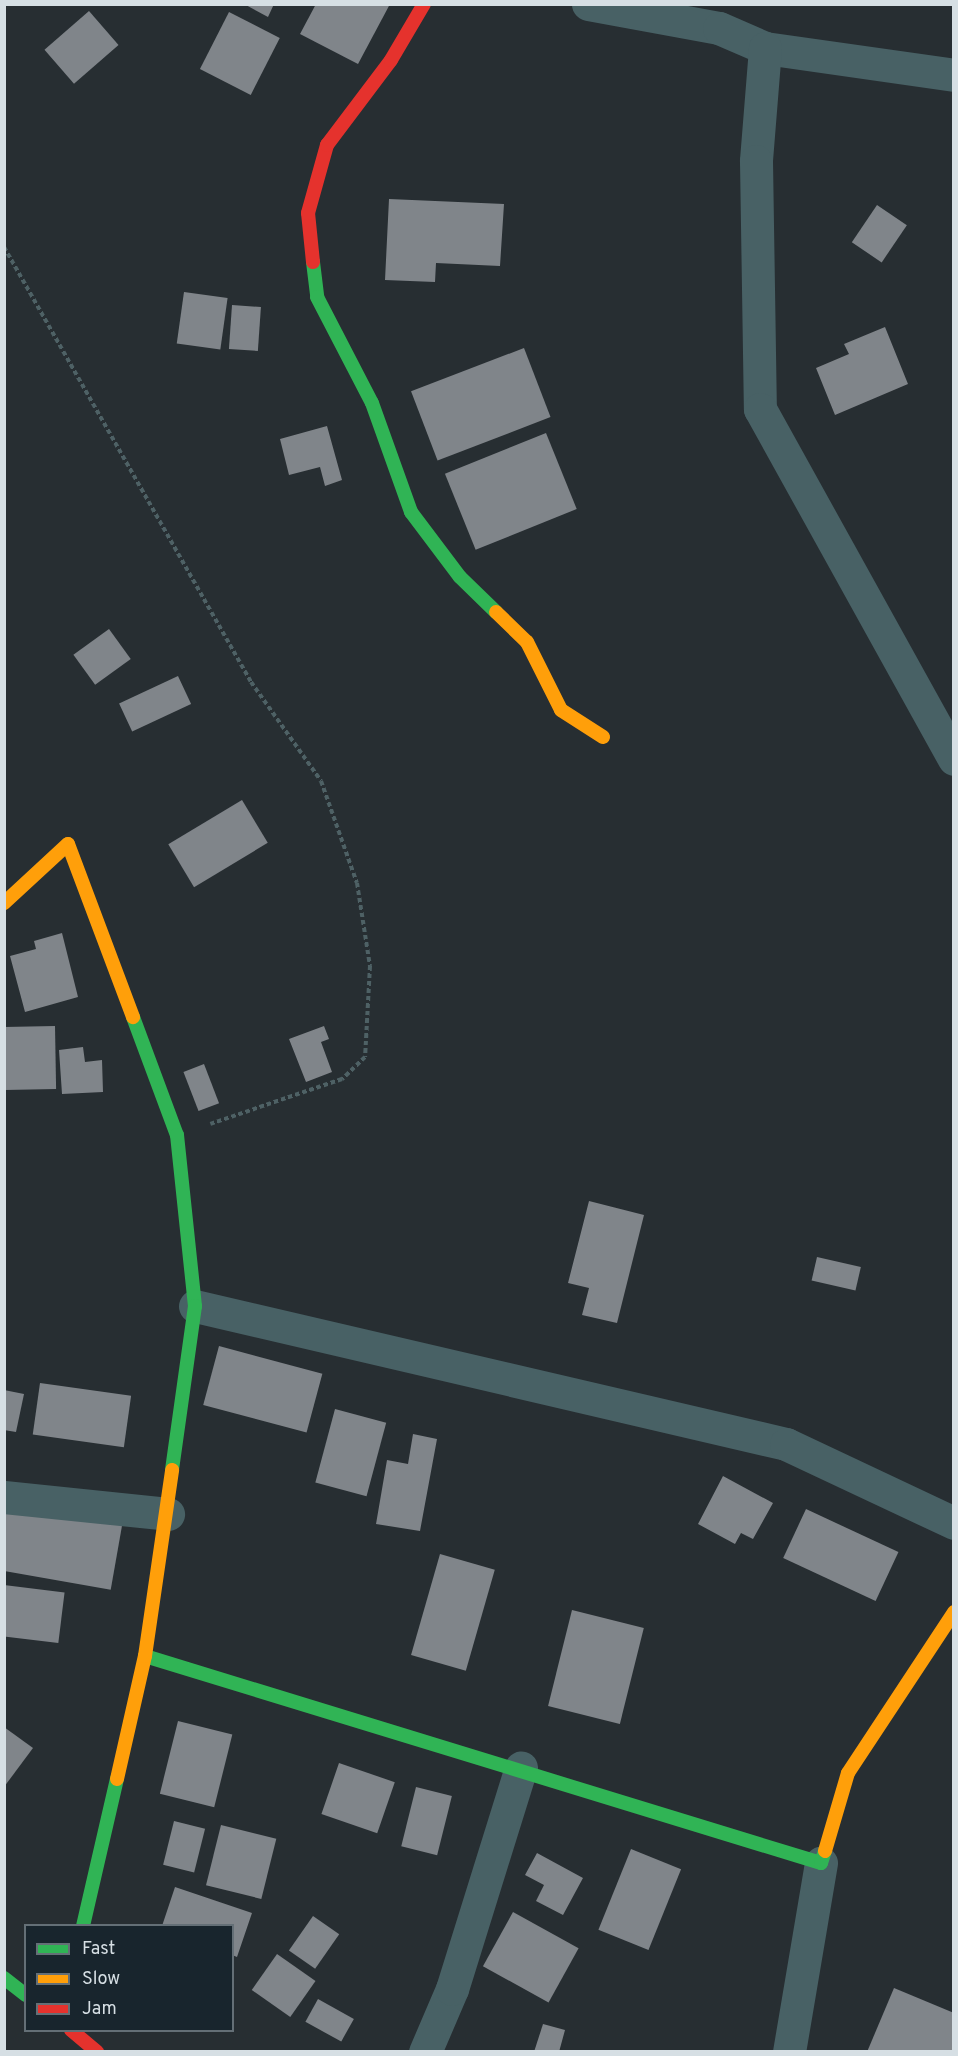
<!DOCTYPE html>
<html>
<head>
<meta charset="utf-8">
<style>
	body { margin:0 }
	#map { position:relative; width:958px; height:2056px; overflow:hidden; background:#272e32; font-family:Overpass,sans-serif }
	div>[style] { position:absolute }
	[style*='--x'] { left:calc(var(--x)*1px); top:calc(var(--y)*1px); width:calc(var(--w)*1px); rotate:calc(var(--a)*1deg) }
	.building>* { inset:0; background:#80858a; transform-origin:0 0 }
	.path>* { height:4px; margin-top:-2px; transform-origin:0; background:repeating-linear-gradient(90deg,#4e6165 0 4.5px,transparent 0 7.5px) }
	.street>* { height:33px; margin:-16.5px; padding:0 16.5px; transform-origin:16.5px; border-radius:16.5px; background:#486165 }
	.fast>* { height:14px; margin:-7px; padding:0 7px; transform-origin:7px; border-radius:7px; background:#30b455 }
	.slow>* { height:14px; margin:-7px; padding:0 7px; transform-origin:7px; border-radius:7px; background:#ff9f0a }
	.jam>* { height:14px; margin:-7px; padding:0 7px; transform-origin:7px; border-radius:7px; background:#e5322d }
	span { translate:-50% -50%; white-space:nowrap; text-align:center; line-height:1.15; -webkit-text-stroke:6px #18252d; paint-order:stroke }
	.frame { position:absolute; inset:0; border:6px solid #d6dfe4; pointer-events:none }
	.legend { position:absolute; left:24px; top:1924px; width:210px; height:108px; box-sizing:border-box; background:#18252d; border:2px solid #646f76; margin:0; padding:8px 10px; list-style:none; font-size:18px; color:#d6dfe4 }
	.legend li { display:flex; align-items:center; gap:12px; height:30px }
	.legend b { width:30px; border:2px solid #646f76 }
</style>
</head>
<body>
<div id="map">
	<div class="building">
		<i style="clip-path:polygon(244px 4px,274px 4px,268px 17px)"></i>
		<i style="clip-path:polygon(316px 4px,390px 4px,358px 64px,300px 34px)"></i>
		<i style="left:89px;top:11px;width:45px;height:59px;rotate:49deg"></i>
		<i style="left:229px;top:12px;width:57px;height:64px;rotate:27deg"></i>
		<i style="clip-path:polygon(389px 199px,504px 204px,500px 266px,436px 263px,435px 282px,385px 280px)"></i>
		<i style="left:877px;top:205px;width:36px;height:45px;rotate:34deg"></i>
		<i style="left:184px;top:292px;width:44px;height:52px;rotate:8deg"></i>
		<i style="left:232px;top:305px;width:29px;height:44px;rotate:4deg"></i>
		<i style="clip-path:polygon(885px 327px,908px 384px,835px 415px,816px 368px,849px 354px,844px 344px)"></i>
		<i style="left:524px;top:348px;width:74px;height:121px;rotate:69deg"></i>
		<i style="clip-path:polygon(327px 426px,342px 480px,325px 486px,320px 467px,289px 475px,280px 439px)"></i>
		<i style="left:546px;top:433px;width:82px;height:109px;rotate:68deg"></i>
		<i style="left:109px;top:629px;width:37px;height:44px;rotate:54deg"></i>
		<i style="left:178px;top:676px;width:31px;height:65px;rotate:65deg"></i>
		<i style="left:242px;top:800px;width:50px;height:86px;rotate:59deg"></i>
		<i style="clip-path:polygon(62px 933px,78px 997px,25px 1012px,10px 956px,36px 949px,34px 941px)"></i>
		<i style="left:55px;top:1026px;width:63px;height:51px;rotate:89deg"></i>
		<i style="clip-path:polygon(324px 1026px,329px 1039px,321px 1042px,332px 1072px,306px 1082px,289px 1039px)"></i>
		<i style="clip-path:polygon(83px 1047px,85px 1062px,102px 1060px,103px 1092px,62px 1094px,59px 1050px)"></i>
		<i style="left:204px;top:1064px;width:42px;height:22px;rotate:69deg"></i>
		<i style="clip-path:polygon(589px 1201px,644px 1215px,617px 1323px,582px 1315px,589px 1288px,568px 1283px)"></i>
		<i style="left:817px;top:1257px;width:45px;height:24px;rotate:13deg"></i>
		<i style="left:219px;top:1346px;width:107px;height:61px;rotate:15deg"></i>
		<i style="left:40px;top:1383px;width:92px;height:52px;rotate:8deg"></i>
		<i style="clip-path:polygon(4px 1390px,24px 1394px,16px 1432px,4px 1430px)"></i>
		<i style="left:335px;top:1409px;width:53px;height:76px;rotate:15deg"></i>
		<i style="clip-path:polygon(413px 1434px,437px 1439px,420px 1531px,376px 1524px,387px 1460px,408px 1464px)"></i>
		<i style="clip-path:polygon(723px 1476px,773px 1503px,753px 1539px,741px 1533px,735px 1544px,698px 1524px)"></i>
		<i style="left:4px;top:1504px;width:120px;height:66px;rotate:10deg"></i>
		<i style="left:806px;top:1509px;width:102px;height:54px;rotate:25deg"></i>
		<i style="left:440px;top:1554px;width:57px;height:105px;rotate:16deg"></i>
		<i style="left:4px;top:1585px;width:61px;height:51px;rotate:7deg"></i>
		<i style="left:572px;top:1610px;width:74px;height:99px;rotate:14deg"></i>
		<i style="left:178px;top:1721px;width:56px;height:75px;rotate:14deg"></i>
		<i style="clip-path:polygon(4px 1727px,33px 1748px,4px 1787px)"></i>
		<i style="left:339px;top:1763px;width:59px;height:54px;rotate:19deg"></i>
		<i style="left:416px;top:1787px;width:37px;height:61px;rotate:14deg"></i>
		<i style="left:174px;top:1821px;width:32px;height:45px;rotate:14deg"></i>
		<i style="left:221px;top:1825px;width:57px;height:62px;rotate:14deg"></i>
		<i style="left:631px;top:1849px;width:54px;height:87px;rotate:22deg"></i>
		<i style="clip-path:polygon(537px 1853px,583px 1878px,563px 1915px,536px 1901px,544px 1885px,525px 1875px)"></i>
		<i style="clip-path:polygon(175px 1887px,252px 1913px,237px 1957px,232px 1955px,232px 1926px,162px 1926px)"></i>
		<i style="left:513px;top:1912px;width:75px;height:62px;rotate:29deg"></i>
		<i style="left:313px;top:1916px;width:32px;height:42px;rotate:35deg"></i>
		<i style="left:277px;top:1954px;width:47px;height:44px;rotate:35deg"></i>
		<i style="clip-path:polygon(894px 1988px,954px 2013px,954px 2052px,867px 2052px)"></i>
		<i style="left:318px;top:1999px;width:41px;height:26px;rotate:29deg"></i>
		<i style="clip-path:polygon(543px 2024px,565px 2030px,559px 2052px,534px 2052px)"></i>
	</div>
	<div class="path">
		<i style="--x:4;--y:247;--w:500;--a:60.41"></i>
		<i style="--x:251;--y:682;--w:121;--a:54.7"></i>
		<i style="--x:321;--y:781;--w:108;--a:70.6"></i>
		<i style="--x:357;--y:883;--w:84;--a:81.1"></i>
		<i style="--x:370;--y:966;--w:91;--a:93.1"></i>
		<i style="--x:365;--y:1057;--w:32;--a:136"></i>
		<i style="--x:342;--y:1079;--w:139;--a:161.2"></i>
	</div>
	<div class="street">
		<i style="--x:588;--y:4;--w:133;--a:10.4"></i>
		<i style="--x:719;--y:28;--w:50;--a:23.5"></i>
		<i style="--x:765;--y:48;--w:191;--a:8.1"></i>
		<i style="--x:765;--y:48;--w:113;--a:94.6"></i>
		<i style="--x:756;--y:161;--w:248;--a:89.1"></i>
		<i style="--x:760;--y:409;--w:400;--a:61"></i>
		<i style="--x:195;--y:1306;--w:607;--a:13.14"></i>
		<i style="--x:786;--y:1444;--w:186;--a:25.2"></i>
		<i style="--x:4;--y:1497;--w:165;--a:5.9"></i>
		<i style="--x:425;--y:2052;--w:69;--a:-66.8"></i>
		<i style="--x:452;--y:1989;--w:232;--a:-72.7"></i>
		<i style="--x:789;--y:2052;--w:192;--a:-80.4"></i>
	</div>
	<div class="fast">
		<i style="--x:313;--y:262;--w:35;--a:83"></i>
		<i style="--x:317;--y:297;--w:119;--a:62.6"></i>
		<i style="--x:372;--y:403;--w:116;--a:70.3"></i>
		<i style="--x:411;--y:512;--w:81;--a:53"></i>
		<i style="--x:460;--y:577;--w:50;--a:44.2"></i>
		<i style="--x:133;--y:1017;--w:126;--a:69.6"></i>
		<i style="--x:177;--y:1135;--w:172;--a:84"></i>
		<i style="--x:195;--y:1306;--w:166;--a:98"></i>
		<i style="--x:145;--y:1656;--w:707;--a:17.03"></i>
		<i style="--x:821;--y:1863;--w:13;--a:-72"></i>
		<i style="--x:83;--y:1926;--w:151;--a:-77"></i>
		<i style="--x:4;--y:1978;--w:28;--a:38"></i>
	</div>
	<div class="slow">
		<i style="--x:496;--y:612;--w:43;--a:44.1"></i>
		<i style="--x:527;--y:642;--w:76;--a:63.4"></i>
		<i style="--x:561;--y:710;--w:50;--a:32.7"></i>
		<i style="--x:4;--y:903;--w:87;--a:-42.7"></i>
		<i style="--x:68;--y:844;--w:185;--a:69.4"></i>
		<i style="--x:117;--y:1779;--w:126;--a:-77.2"></i>
		<i style="--x:145;--y:1656;--w:188;--a:-81.7"></i>
		<i style="--x:825;--y:1851;--w:81;--a:-73.6"></i>
		<i style="--x:848;--y:1773;--w:193;--a:-56.6"></i>
	</div>
	<div class="jam">
		<i style="--x:313;--y:262;--w:49;--a:-95.8"></i>
		<i style="--x:308;--y:213;--w:71;--a:-74.4"></i>
		<i style="--x:327;--y:145;--w:106;--a:-53"></i>
		<i style="--x:391;--y:60;--w:65;--a:-59.5"></i>
		<i style="--x:71;--y:2030;--w:34;--a:40"></i>
	</div>
	<div class="frame"></div>
	<ul class="legend">
	<li><b style="height:8px;background:#30b455"></b>Fast</li>
	<li><b style="height:8px;background:#ff9f0a"></b>Slow</li>
	<li><b style="height:8px;background:#e5322d"></b>Jam</li>
	</ul>
</div>
</body>
</html>
